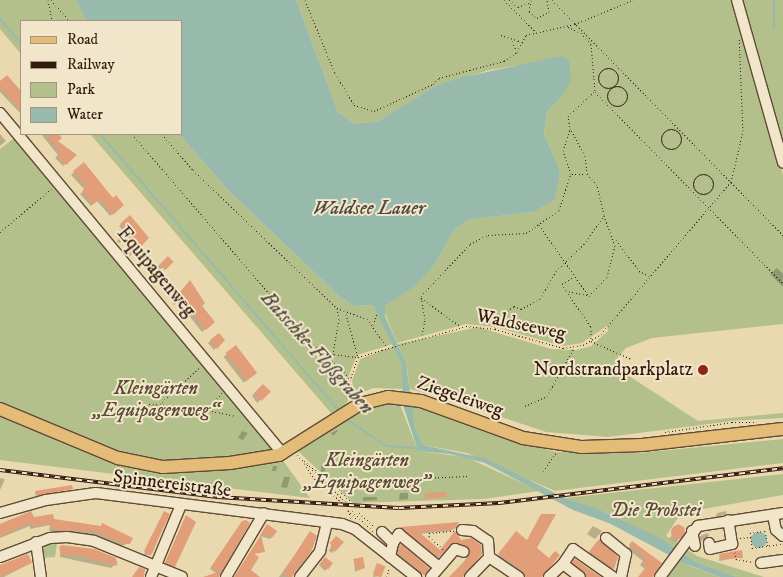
<!DOCTYPE html>
<html>
<head>
<meta charset="utf-8">
<style>
	body { margin:0 }
	#map { position:relative; width:783px; height:577px; overflow:hidden; background:#ead9ae; font-family:"IM FELL DW Pica",serif }
	div>[style] { position:absolute }
	[style*='--x'] { left:calc(var(--x)*1px); top:calc(var(--y)*1px); width:calc(var(--w)*1px); rotate:calc(var(--a)*1deg) }
	.green>* { inset:0; background:#b4c08c }
	.water>* { inset:0; background:#98baad }
	.round { border-radius:50% }
	.shadow>* { inset:0; background:#0003; transform-origin:0 0 }
	.stream>* { height:2px; margin:-1px; padding:0 1px; transform-origin:1px; border-radius:1px; background:#98baad }
	.building>* { inset:0; background:#e29d79; transform-origin:0 0 }
	.path>* { height:1px; margin-top:-0.5px; transform-origin:0; background:repeating-linear-gradient(90deg,#331a0f 0 1px,transparent 0 3.5px) }
	.path>.ring { margin:-0.5px; padding:0; box-sizing:content-box; background:none; border:1px solid #331a0f; border-radius:50% }
	.roads { filter:drop-shadow(1px 0 #614a37) drop-shadow(-1px 0 #614a37) drop-shadow(0 1px #614a37) drop-shadow(0 -1px #614a37) }
	.minor>* { height:10px; margin:-5px; padding:0 5px; transform-origin:5px; border-radius:5px; background:#f1e6ca }
	.major>* { height:12px; margin:-6px; padding:0 6px; transform-origin:6px; border-radius:6px; background:#e5bc77 }
	.rail>* { height:4px; margin-top:-2px; transform-origin:0; background:repeating-linear-gradient(90deg,#f1e6ca 0 5.5px,#331a0f 0 11px); box-sizing:border-box; border-block:1px solid #331a0f }
	.dots>* { width:14px; height:14px; translate:-50% -50%; box-sizing:border-box; border:2px solid #f1e6ca; border-radius:50% }
	span { translate:-50% -50%; white-space:nowrap; text-align:center; line-height:1.15; -webkit-text-stroke:4px #f1e6ca; paint-order:stroke }
	.street-label { font-size:19px; color:#331a0f }
	.poi-label { font-size:19px; color:#331a0f }
	.right { translate:-100% -50%; text-align:right }
	.park-label { font-size:19px; color:#5a4c34; font-style:italic }
	.water-label { font-size:20px; color:#514a3e; font-style:italic }
	.legend { position:absolute; left:20px; top:20px; width:162px; height:115px; box-sizing:border-box; background:#f1e6ca; border:1px solid #a5947f; margin:0; padding:6px 9px; list-style:none; font-size:15px; color:#331a0f }
	.legend li { display:flex; align-items:center; gap:10px; height:25px }
	.legend b { width:25px; border:1px solid #a5947f }
</style>
</head>
<body>
<div id="map">
	<div class="green">
		<i style="clip-path:polygon(0 0,76px 0,86px 21px,21px 21px,21px 54px,0 29px)"></i>
		<i style="clip-path:polygon(296px 0,734px 0,783px 175px,783px 324px,652px 338px,626px 348px,617px 358px,626px 374px,698px 421px,783px 413px,783px 418px,732px 421px,608px 437px,546px 432px,435px 395px,409px 389px,408px 373px,398px 344px,478px 327px,551px 349px,576px 350px,591px 346px,608px 331px,607px 326px,582px 343px,563px 346px,496px 327px,466px 324px,397px 343px,384px 311px,385px 306px,435px 264px,454px 230px,468px 220px,533px 212px,560px 170px,544px 134px,547px 112px,563px 95px,527px 64px,490px 70px,435px 86px,378px 121px,355px 124px,338px 112px)"></i>
		<i style="clip-path:polygon(740px 0,783px 0,783px 149px)"></i>
		<i style="clip-path:polygon(90px 134px,179px 134px,227px 189px,339px 296px,354px 306px,373px 305px,393px 344px,357px 355px,347px 380px,348px 401px,342px 408px,331px 413px)"></i>
		<i style="clip-path:polygon(18px 135px,283px 454px,149px 465px,0 409px,0 149px)"></i>
		<i style="clip-path:polygon(394px 346px,402px 365px,404px 389px,373px 388px,355px 396px,352px 381px,360px 359px)"></i>
		<i style="clip-path:polygon(399px 402px,418px 451px,466px 457px,539px 491px,483px 499px,353px 503px,298px 451px,348px 416px,382px 404px)"></i>
		<i style="clip-path:polygon(410px 404px,488px 433px,556px 452px,639px 453px,783px 439px,783px 463px,555px 491px,467px 453px,423px 445px,415px 428px)"></i>
		<i style="clip-path:polygon(0 413px,121px 464px,282px 459px,310px 498px,0 460px)"></i>
		<i style="clip-path:polygon(783px 474px,783px 495px,681px 513px,666px 536px,697px 556px,764px 577px,737px 577px,694px 561px,615px 516px,565px 498px)"></i>
		<i style="clip-path:polygon(58px 537px,55px 557px,40px 558px,36px 542px)"></i>
		<i style="clip-path:polygon(677px 559px,693px 567px,720px 577px,660px 577px)"></i>
	</div>
	<div class="water">
		<i style="clip-path:polygon(76px 0,296px 0,338px 112px,355px 124px,378px 121px,435px 86px,459px 78px,561px 56px,569px 60px,571px 80px,563px 95px,547px 112px,544px 134px,560px 170px,555px 199px,533px 212px,468px 220px,454px 230px,435px 264px,415px 286px,385px 306px,385px 316px,406px 364px,415px 428px,423px 445px,487px 459px,565px 498px,598px 509px,658px 537px,694px 561px,737px 577px,720px 577px,684px 563px,611px 524px,573px 510px,485px 463px,450px 454px,418px 451px,403px 405px,402px 365px,373px 305px,354px 306px,339px 296px,227px 189px,179px 134px,181px 21px,86px 21px)"></i>
		<i class="round" style="left:751px;top:532px;width:16px;height:16px"></i>
	</div>
	<div class="shadow">
		<i style="clip-path:polygon(7px 77px,21px 96px,21px 114px,0 92px,0 83px)"></i>
		<i style="clip-path:polygon(0 134px,6px 141px,0 146px)"></i>
		<i style="clip-path:polygon(41px 134px,56px 134px,60px 138px,56px 141px,75px 155px,63px 166px,55px 158px,58px 155px)"></i>
		<i style="clip-path:polygon(83px 164px,112px 200px,123px 205px,110px 216px,97px 201px,91px 206px,80px 194px,85px 190px,71px 175px)"></i>
		<i style="clip-path:polygon(130px 217px,147px 238px,130px 256px,128px 254px,136px 247px,127px 237px,119px 243px,117px 241px,125px 233px,119px 226px)"></i>
		<i style="clip-path:polygon(168px 258px,172px 262px,153px 274px,151px 272px)"></i>
		<i style="clip-path:polygon(777px 268px,783px 274px,783px 287px,770px 274px)"></i>
		<i style="clip-path:polygon(187px 285px,214px 322px,202px 332px,178px 302px,174px 305px,172px 303px)"></i>
		<i style="clip-path:polygon(218px 334px,223px 340px,214px 350px,208px 343px)"></i>
		<i style="left:236px;top:347px;width:33px;height:16px;rotate:52deg"></i>
		<i style="clip-path:polygon(263px 385px,269px 392px,257px 403px,252px 396px)"></i>
		<i style="clip-path:polygon(337px 430px,338px 431px,333px 436px,331px 433px)"></i>
		<i style="clip-path:polygon(242px 431px,248px 433px,243px 440px,238px 438px)"></i>
		<i style="clip-path:polygon(342px 461px,351px 461px,351px 465px,341px 466px)"></i>
		<i style="clip-path:polygon(325px 465px,325px 471px,321px 472px,321px 466px)"></i>
		<i style="clip-path:polygon(273px 466px,277px 466px,276px 471px,272px 471px)"></i>
		<i style="clip-path:polygon(284px 477px,290px 477px,287px 488px,281px 487px)"></i>
		<i style="clip-path:polygon(0 478px,5px 479px,0 490px)"></i>
		<i style="clip-path:polygon(400px 493px,408px 493px,408px 499px,399px 500px)"></i>
		<i style="clip-path:polygon(363px 497px,377px 497px,377px 500px,363px 501px)"></i>
		<i style="clip-path:polygon(727px 511px,725px 515px,715px 518px,717px 513px)"></i>
		<i style="clip-path:polygon(168px 514px,152px 554px,143px 556px,163px 515px)"></i>
		<i style="clip-path:polygon(33px 518px,99px 528px,102px 525px,129px 543px,121px 546px,87px 534px,53px 532px,49px 531px,50px 525px,30px 529px,30px 526px,0 538px,0 526px)"></i>
		<i style="clip-path:polygon(185px 518px,174px 566px,172px 568px,164px 565px)"></i>
		<i style="clip-path:polygon(457px 523px,451px 531px,419px 534px,439px 551px,455px 533px,460px 541px,480px 546px,462px 577px,450px 577px,466px 559px,467px 551px,449px 545px,435px 560px,398px 531px)"></i>
		<i style="clip-path:polygon(240px 524px,217px 577px,205px 577px,216px 573px,210px 569px)"></i>
		<i style="left:678px;top:524px;width:8px;height:17px;rotate:30deg"></i>
		<i style="clip-path:polygon(593px 526px,602px 531px,595px 539px,587px 534px)"></i>
		<i style="clip-path:polygon(265px 528px,272px 537px,270px 539px,260px 536px)"></i>
		<i style="clip-path:polygon(516px 533px,535px 548px,541px 577px,526px 577px,498px 556px)"></i>
		<i style="clip-path:polygon(708px 533px,709px 536px,700px 542px,700px 536px)"></i>
		<i style="clip-path:polygon(309px 535px,291px 577px,279px 577px)"></i>
		<i style="clip-path:polygon(334px 539px,342px 542px,332px 553px,329px 551px)"></i>
		<i style="clip-path:polygon(633px 543px,660px 563px,651px 577px,639px 577px,645px 569px,640px 565px,643px 561px,627px 549px)"></i>
		<i style="clip-path:polygon(595px 545px,615px 565px,609px 572px,586px 556px)"></i>
		<i style="clip-path:polygon(400px 547px,428px 568px,420px 577px,395px 556px)"></i>
		<i style="clip-path:polygon(60px 548px,90px 549px,118px 562px,111px 568px,60px 557px)"></i>
		<i style="clip-path:polygon(720px 555px,742px 557px,719px 561px)"></i>
		<i style="clip-path:polygon(325px 558px,331px 563px,325px 571px,319px 565px)"></i>
		<i style="clip-path:polygon(354px 560px,364px 568px,355px 572px)"></i>
		<i style="clip-path:polygon(573px 563px,599px 577px,584px 577px,571px 565px)"></i>
		<i style="clip-path:polygon(29px 564px,4px 577px,0 577px,0 570px)"></i>
		<i style="clip-path:polygon(378px 565px,381px 576px,373px 577px,376px 567px)"></i>
	</div>
	<div class="stream">
		<i style="--x:774;--y:0;--w:28;--a:90"></i>
		<i style="--x:0;--y:19;--w:32;--a:49"></i>
		<i style="--x:100;--y:134;--w:367;--a:49.2"></i>
		<i style="--x:346;--y:419;--w:48;--a:34"></i>
		<i style="--x:386;--y:446;--w:32;--a:4"></i>
	</div>
	<div class="building">
		<i style="clip-path:polygon(7px 75px,21px 91px,21px 111px,0 88px,0 81px)"></i>
		<i style="clip-path:polygon(52px 134px,59px 134px,62px 138px,58px 141px,77px 155px,66px 165px,57px 155px,60px 152px,48px 138px)"></i>
		<i style="clip-path:polygon(84px 162px,113px 198px,116px 195px,124px 205px,113px 215px,100px 199px,93px 204px,82px 191px,86px 187px,73px 171px)"></i>
		<i style="clip-path:polygon(130px 215px,149px 238px,133px 255px,129px 251px,137px 244px,129px 236px,122px 242px,118px 238px,126px 231px,120px 224px)"></i>
		<i style="left:168px;top:256px;width:8px;height:12px;rotate:45deg"></i>
		<i style="clip-path:polygon(190px 280px,205px 303px,202px 306px,215px 322px,206px 330px,182px 300px,178px 303px,174px 299px)"></i>
		<i style="clip-path:polygon(219px 333px,225px 340px,217px 349px,210px 340px)"></i>
		<i style="left:236px;top:345px;width:35px;height:13px;rotate:53deg"></i>
		<i style="left:263px;top:384px;width:11px;height:13px;rotate:45deg"></i>
		<i style="clip-path:polygon(72px 485px,73px 489px,36px 496px,35px 491px)"></i>
		<i style="clip-path:polygon(446px 492px,447px 497px,425px 499px,425px 493px)"></i>
		<i style="clip-path:polygon(31px 511px,34px 517px,53px 514px,54px 519px,101px 526px,102px 523px,133px 538px,130px 544px,124px 544px,91px 531px,57px 530px,51px 528px,52px 523px,33px 527px,32px 524px,24px 525px,0 537px,0 524px)"></i>
		<i style="clip-path:polygon(164px 511px,170px 514px,150px 556px,144px 551px)"></i>
		<i style="clip-path:polygon(541px 514px,556px 514px,537px 548px,549px 558px,555px 551px,560px 555px,542px 577px,526px 577px,523px 571px,498px 554px,516px 531px,527px 540px)"></i>
		<i style="clip-path:polygon(186px 515px,196px 522px,175px 567px,165px 563px)"></i>
		<i style="clip-path:polygon(246px 520px,250px 523px,219px 577px,203px 577px,218px 572px,211px 567px,242px 521px)"></i>
		<i style="clip-path:polygon(459px 522px,455px 529px,419px 532px,440px 550px,455px 531px,461px 540px,471px 538px,481px 545px,482px 554px,463px 577px,449px 577px,469px 557px,469px 547px,453px 543px,438px 558px,400px 527px)"></i>
		<i style="clip-path:polygon(267px 524px,277px 531px,273px 537px,261px 534px)"></i>
		<i class="round" style="left:671px;top:525px;width:14px;height:14px"></i>
		<i style="clip-path:polygon(310px 531px,317px 536px,311px 552px,292px 577px,289px 577px,283px 573px)"></i>
		<i style="clip-path:polygon(261px 535px,265px 552px,254px 554px,259px 557px,251px 570px,260px 577px,234px 577px)"></i>
		<i style="clip-path:polygon(336px 536px,344px 542px,335px 552px,330px 543px)"></i>
		<i style="clip-path:polygon(599px 539px,618px 557px,614px 569px,589px 552px)"></i>
		<i style="clip-path:polygon(632px 541px,662px 563px,653px 577px,638px 577px,647px 566px,642px 562px,645px 558px,629px 545px)"></i>
		<i style="left:401px;top:544px;width:38px;height:9px;rotate:40deg"></i>
		<i style="clip-path:polygon(62px 545px,94px 549px,116px 558px,117px 566px,78px 555px,61px 555px,59px 547px)"></i>
		<i style="clip-path:polygon(742px 550px,743px 558px,720px 559px,719px 554px)"></i>
		<i style="clip-path:polygon(28px 554px,32px 563px,0 577px,0 565px)"></i>
		<i style="left:325px;top:557px;width:10px;height:8px;rotate:37deg"></i>
		<i style="clip-path:polygon(363px 557px,365px 568px,357px 570px,353px 559px)"></i>
		<i style="clip-path:polygon(575px 559px,601px 577px,587px 577px,572px 562px)"></i>
		<i style="left:377px;top:563px;width:9px;height:12px;rotate:21deg"></i>
		<i style="clip-path:polygon(139px 567px,145px 569px,144px 577px,132px 577px)"></i>
	</div>
	<div class="path">
		<i style="--x:48;--y:0;--w:21;--a:79"></i>
		<i style="--x:51;--y:0;--w:28;--a:48"></i>
		<i style="--x:305;--y:0;--w:79;--a:67.7"></i>
		<i style="--x:335;--y:73;--w:37;--a:59"></i>
		<i style="--x:354;--y:105;--w:21;--a:17"></i>
		<i style="--x:374;--y:111;--w:65;--a:-24.6"></i>
		<i style="--x:433;--y:84;--w:8;--a:-45"></i>
		<i style="--x:439;--y:78;--w:67;--a:-14.7"></i>
		<i style="--x:504;--y:61;--w:16;--a:-35"></i>
		<i style="--x:517;--y:52;--w:19;--a:-62"></i>
		<i style="--x:526;--y:35;--w:50;--a:-12.7"></i>
		<i style="--x:575;--y:24;--w:63;--a:-22.5"></i>
		<i style="--x:504;--y:0;--w:45;--a:45"></i>
		<i style="--x:509;--y:0;--w:11;--a:38"></i>
		<i style="--x:518;--y:7;--w:12;--a:-20"></i>
		<i style="--x:531;--y:0;--w:12;--a:99"></i>
		<i style="--x:529;--y:12;--w:10;--a:37"></i>
		<i style="--x:537;--y:18;--w:13;--a:-27"></i>
		<i style="--x:549;--y:12;--w:12;--a:-99"></i>
		<i style="--x:552;--y:0;--w:330;--a:45.5"></i>
		<i style="--x:568;--y:27;--w:14;--a:25"></i>
		<i style="--x:581;--y:33;--w:15;--a:48"></i>
		<i style="--x:591;--y:44;--w:48;--a:85.2"></i>
		<i style="--x:595;--y:92;--w:268;--a:45.5"></i>
		<i style="--x:501;--y:35;--w:20;--a:18"></i>
		<i style="--x:512;--y:41;--w:10;--a:66"></i>
		<i class="ring" style="left:598px;top:68px;width:19px;height:19px"></i>
		<i class="ring" style="left:607px;top:86px;width:19px;height:19px"></i>
		<i class="ring" style="left:661px;top:129px;width:19px;height:19px"></i>
		<i style="--x:132;--y:134;--w:274;--a:49.3"></i>
		<i style="--x:311;--y:342;--w:45;--a:42.3"></i>
		<i style="--x:344;--y:372;--w:10;--a:53"></i>
		<i style="--x:350;--y:380;--w:18;--a:81"></i>
		<i style="--x:162;--y:134;--w:48;--a:49.3"></i>
		<i style="--x:193;--y:170;--w:199;--a:43.8"></i>
		<i style="--x:337;--y:308;--w:11;--a:80"></i>
		<i style="--x:339;--y:319;--w:41;--a:99.9"></i>
		<i style="--x:572;--y:174;--w:14;--a:0"></i>
		<i class="ring" style="left:693px;top:174px;width:19px;height:19px"></i>
		<i style="--x:539;--y:225;--w:85;--a:55"></i>
		<i style="--x:0;--y:232;--w:67;--a:-40.1"></i>
		<i style="--x:616;--y:240;--w:39;--a:53"></i>
		<i style="--x:639;--y:271;--w:14;--a:25"></i>
		<i style="--x:566;--y:290;--w:7;--a:-124"></i>
		<i style="--x:562;--y:284;--w:13;--a:-32"></i>
		<i style="--x:587;--y:295;--w:21;--a:-169"></i>
		<i style="--x:566;--y:291;--w:44;--a:55.2"></i>
		<i style="--x:591;--y:327;--w:13;--a:90"></i>
		<i style="--x:589;--y:296;--w:26;--a:-47"></i>
		<i style="--x:607;--y:277;--w:32;--a:-76"></i>
		<i style="--x:615;--y:246;--w:33;--a:-110"></i>
		<i style="--x:421;--y:298;--w:48;--a:35.7"></i>
		<i style="--x:337;--y:308;--w:32;--a:20"></i>
		<i style="--x:367;--y:319;--w:33;--a:55"></i>
		<i style="--x:346;--y:314;--w:45;--a:74.4"></i>
		<i style="--x:358;--y:357;--w:24;--a:109"></i>
		<i style="--x:373;--y:325;--w:12;--a:-70"></i>
		<i style="--x:495;--y:328;--w:12;--a:-70"></i>
		<i style="--x:499;--y:317;--w:19;--a:-36"></i>
		<i style="--x:514;--y:306;--w:8;--a:23"></i>
		<i style="--x:521;--y:309;--w:21;--a:-28"></i>
		<i style="--x:540;--y:299;--w:32;--a:-60"></i>
		<i style="--x:556;--y:271;--w:39;--a:-44"></i>
		<i style="--x:584;--y:244;--w:35;--a:-55"></i>
		<i style="--x:604;--y:215;--w:31;--a:-103"></i>
		<i style="--x:597;--y:185;--w:15;--a:-132"></i>
		<i style="--x:587;--y:174;--w:18;--a:-96"></i>
		<i style="--x:585;--y:156;--w:30;--a:-118"></i>
		<i style="--x:422;--y:335;--w:16;--a:-79"></i>
		<i style="--x:425;--y:319;--w:23;--a:-100"></i>
		<i style="--x:421;--y:296;--w:71;--a:-46.7"></i>
		<i style="--x:470;--y:244;--w:20;--a:-27"></i>
		<i style="--x:488;--y:235;--w:38;--a:-3"></i>
		<i style="--x:526;--y:233;--w:40;--a:-34.9"></i>
		<i style="--x:559;--y:210;--w:38;--a:-72"></i>
		<i style="--x:571;--y:174;--w:24;--a:-109"></i>
		<i style="--x:563;--y:151;--w:22;--a:-72"></i>
		<i style="--x:570;--y:130;--w:14;--a:-98"></i>
		<i style="--x:568;--y:116;--w:35;--a:-43"></i>
		<i style="--x:591;--y:341;--w:44;--a:24.2"></i>
		<i style="--x:324;--y:353;--w:33;--a:7"></i>
		<i style="--x:358;--y:357;--w:112;--a:-16"></i>
		<i style="--x:466;--y:326;--w:29;--a:6"></i>
		<i style="--x:495;--y:329;--w:71;--a:15.6"></i>
		<i style="--x:563;--y:348;--w:20;--a:-9"></i>
		<i style="--x:583;--y:345;--w:21;--a:-31"></i>
		<i style="--x:601;--y:334;--w:200;--a:-49.5"></i>
		<i style="--x:731;--y:182;--w:52;--a:-76.8"></i>
		<i style="--x:743;--y:131;--w:94;--a:-92.4"></i>
		<i style="--x:162;--y:402;--w:50;--a:-42.6"></i>
		<i style="--x:149;--y:404;--w:39;--a:3"></i>
		<i style="--x:188;--y:406;--w:49;--a:11.8"></i>
		<i style="--x:525;--y:406;--w:24;--a:-24"></i>
		<i style="--x:547;--y:396;--w:55;--a:-60.6"></i>
		<i style="--x:207;--y:409;--w:22;--a:-47"></i>
		<i style="--x:665;--y:432;--w:68;--a:-8.5"></i>
		<i style="--x:732;--y:422;--w:23;--a:0"></i>
		<i style="--x:297;--y:455;--w:69;--a:43.8"></i>
		<i style="--x:304;--y:461;--w:33;--a:39"></i>
		<i style="--x:330;--y:482;--w:138;--a:-2.5"></i>
		<i style="--x:304;--y:464;--w:19;--a:54"></i>
		<i style="--x:315;--y:479;--w:37;--a:41"></i>
		<i style="--x:543;--y:471;--w:22;--a:-54"></i>
		<i style="--x:331;--y:483;--w:26;--a:43"></i>
		<i style="--x:352;--y:511;--w:29;--a:44"></i>
		<i style="--x:359;--y:513;--w:21;--a:41"></i>
		<i style="--x:351;--y:518;--w:9;--a:-111"></i>
		<i style="--x:348;--y:510;--w:13;--a:48"></i>
		<i style="--x:751;--y:537;--w:4;--a:-104"></i>
		<i style="--x:750;--y:533;--w:15;--a:-8"></i>
		<i style="--x:765;--y:531;--w:15;--a:79"></i>
		<i style="--x:740;--y:538;--w:11;--a:-5"></i>
		<i style="--x:751;--y:537;--w:11;--a:85"></i>
		<i style="--x:752;--y:548;--w:29;--a:-8"></i>
		<i style="--x:443;--y:549;--w:18;--a:-139"></i>
		<i style="--x:429;--y:537;--w:4;--a:-90"></i>
		<i style="--x:429;--y:533;--w:25;--a:-5"></i>
		<i style="--x:735;--y:552;--w:7;--a:82"></i>
		<i style="--x:736;--y:559;--w:17;--a:10"></i>
		<i style="--x:387;--y:577;--w:9;--a:-77"></i>
	</div>
	<div class="roads">
		<div class="minor">
			<i style="--x:737;--y:0;--w:169;--a:74.2"></i>
			<i style="--x:0;--y:113;--w:443;--a:50.3"></i>
			<i style="--x:0;--y:513;--w:48;--a:-15.8"></i>
			<i style="--x:46;--y:500;--w:50;--a:-8"></i>
			<i style="--x:96;--y:493;--w:248;--a:7.2"></i>
			<i style="--x:342;--y:524;--w:14;--a:21"></i>
			<i style="--x:355;--y:529;--w:78;--a:38.2"></i>
			<i style="--x:773;--y:515;--w:15;--a:79"></i>
			<i style="--x:776;--y:530;--w:9;--a:41"></i>
			<i style="--x:462;--y:530;--w:11;--a:5"></i>
			<i style="--x:473;--y:531;--w:18;--a:34"></i>
			<i style="--x:488;--y:541;--w:16;--a:86"></i>
			<i style="--x:692;--y:531;--w:15;--a:79"></i>
			<i style="--x:382;--y:532;--w:16;--a:45"></i>
			<i style="--x:606;--y:538;--w:26;--a:39"></i>
			<i style="--x:626;--y:554;--w:24;--a:102"></i>
			<i style="--x:36;--y:542;--w:35;--a:82"></i>
			<i style="--x:709;--y:543;--w:6;--a:81"></i>
			<i style="--x:710;--y:549;--w:23;--a:-13"></i>
			<i style="--x:732;--y:544;--w:24;--a:-99"></i>
			<i style="--x:0;--y:557;--w:53;--a:-20.8"></i>
			<i style="--x:50;--y:538;--w:17;--a:-3"></i>
			<i style="--x:67;--y:537;--w:27;--a:8"></i>
			<i style="--x:94;--y:541;--w:95;--a:22.2"></i>
			<i style="--x:390;--y:557;--w:14;--a:-78"></i>
			<i style="--x:393;--y:543;--w:11;--a:-56"></i>
			<i style="--x:399;--y:534;--w:52;--a:39.5"></i>
			<i style="--x:761;--y:563;--w:22;--a:-8"></i>
			<i style="--x:563;--y:564;--w:18;--a:-56"></i>
			<i style="--x:573;--y:549;--w:49;--a:35"></i>
			<i style="--x:151;--y:577;--w:78;--a:-67.4"></i>
			<i style="--x:226;--y:577;--w:74;--a:-59.3"></i>
			<i style="--x:300;--y:577;--w:33;--a:-52"></i>
			<i style="--x:320;--y:551;--w:30;--a:-76"></i>
			<i style="--x:431;--y:577;--w:37;--a:-49"></i>
			<i style="--x:455;--y:549;--w:9;--a:18"></i>
			<i style="--x:470;--y:577;--w:28;--a:-46"></i>
			<i style="--x:489;--y:557;--w:36;--a:34"></i>
			<i style="--x:549;--y:577;--w:19;--a:-43"></i>
			<i style="--x:563;--y:564;--w:21;--a:37"></i>
			<i style="--x:660;--y:577;--w:64;--a:-53.3"></i>
			<i style="--x:698;--y:526;--w:86;--a:-8.7"></i>
		</div>
		<div class="major">
			<i style="--x:0;--y:409;--w:128;--a:22.6"></i>
			<i style="--x:118;--y:458;--w:46;--a:11.3"></i>
			<i style="--x:163;--y:467;--w:67;--a:-3.4"></i>
			<i style="--x:230;--y:463;--w:50;--a:-9.3"></i>
			<i style="--x:279;--y:455;--w:96;--a:-32.2"></i>
			<i style="--x:360;--y:404;--w:29;--a:-14"></i>
			<i style="--x:388;--y:397;--w:33;--a:7"></i>
			<i style="--x:421;--y:401;--w:109;--a:19.9"></i>
			<i style="--x:523;--y:438;--w:60;--a:8.7"></i>
			<i style="--x:582;--y:447;--w:60;--a:-1.9"></i>
			<i style="--x:642;--y:445;--w:142;--a:-6.5"></i>
		</div>
	</div>
	<div class="rail">
		<i style="--x:0;--y:470;--w:219;--a:7.1"></i>
		<i style="--x:217;--y:497;--w:182;--a:3.5"></i>
		<i style="--x:399;--y:508;--w:100;--a:-2.9"></i>
		<i style="--x:499;--y:503;--w:286;--a:-7"></i>
	</div>
	<div class="dots">
		<i style="left:703px;top:370px;background:#8f2418"></i>
	</div>
	<div class="street-label">
		<span style="left:156px;top:272px;rotate:50deg">Equipagenweg</span>
		<span style="left:521px;top:325px;rotate:12deg">Waldseeweg</span>
		<span style="left:460px;top:397px;rotate:19deg">Ziegeleiweg</span>
		<span style="left:172px;top:484px;rotate:7deg">Spinnereistraße</span>
	</div>
	<div class="poi-label">
		<span class="right" style="left:693px;top:370px">Nordstrandparkplatz</span>
	</div>
	<div class="park-label">
		<span style="left:156px;top:400px">Kleingärten<br>„Equipagenweg“</span>
		<span style="left:367px;top:472px">Kleingärten<br>„Equipagenweg"</span>
		<span style="left:656px;top:511px">Die Probstei</span>
	</div>
	<div class="water-label">
		<span style="left:369px;top:208px">Waldsee Lauer</span>
		<span style="left:317px;top:353px;rotate:48deg">Batschke‐Floßgraben</span>
	</div>
	<ul class="legend">
	<li><b style="height:6px;background:#e5bc77"></b>Road</li>
	<li><b style="height:6px;background:#331a0f"></b>Railway</li>
	<li><b style="height:14px;background:#b4c08c"></b>Park</li>
	<li><b style="height:14px;background:#98baad"></b>Water</li>
	</ul>
</div>
</body>
</html>
